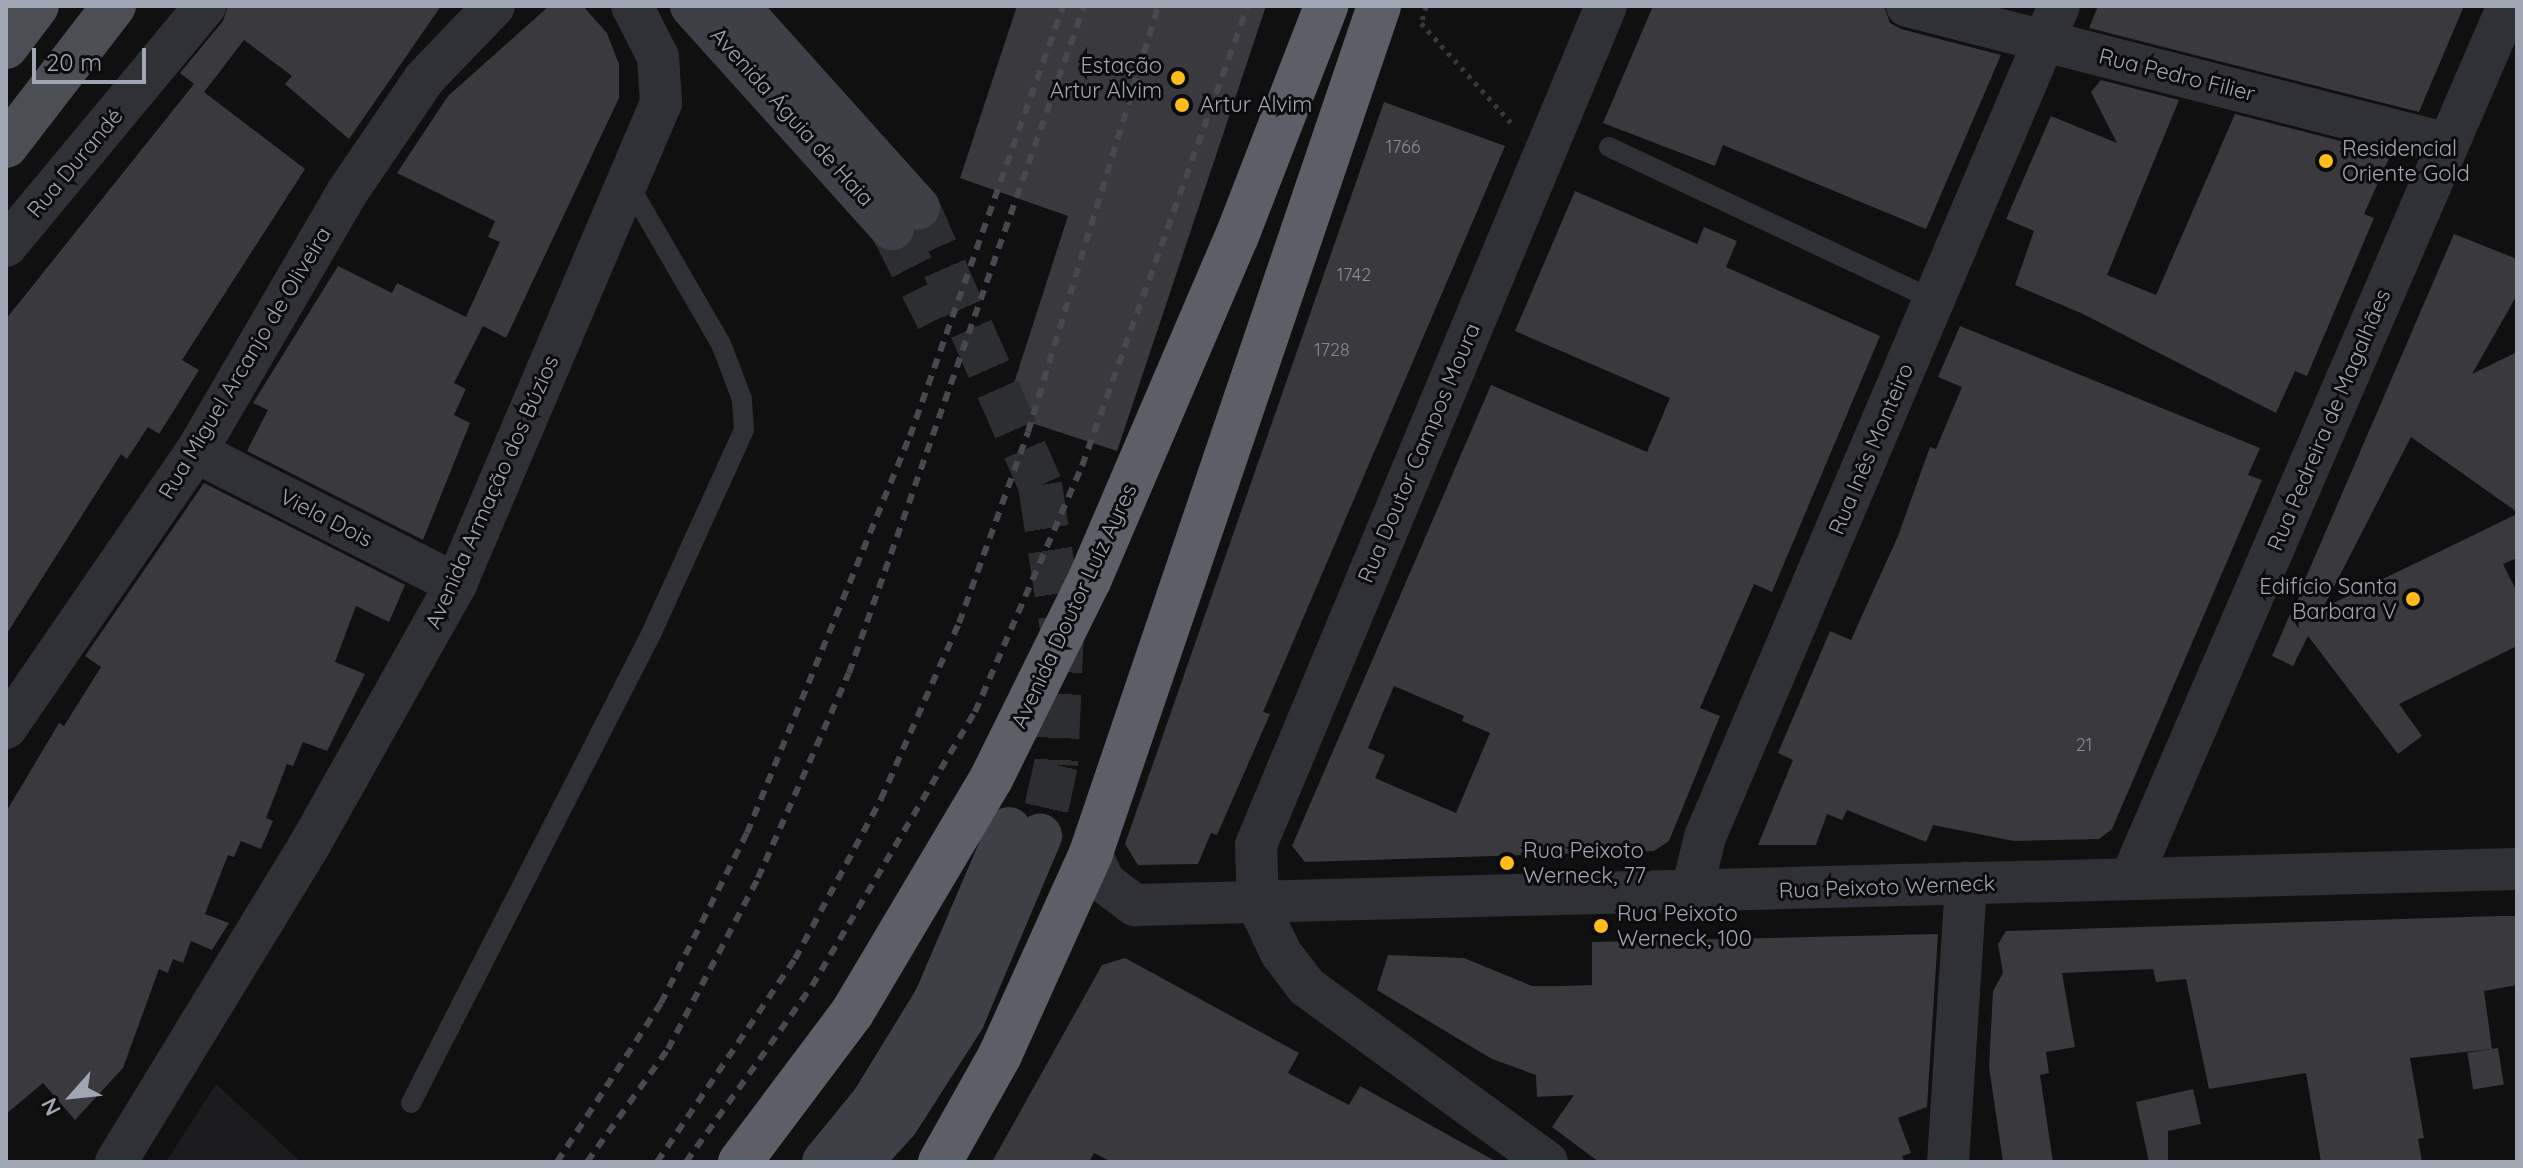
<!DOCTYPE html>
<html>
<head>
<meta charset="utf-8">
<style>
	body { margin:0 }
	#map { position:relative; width:2523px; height:1168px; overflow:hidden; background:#101011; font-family:Quicksand,sans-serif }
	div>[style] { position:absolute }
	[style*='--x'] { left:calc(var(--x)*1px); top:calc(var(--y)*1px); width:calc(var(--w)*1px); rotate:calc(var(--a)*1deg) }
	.built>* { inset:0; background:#1c1c1e }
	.building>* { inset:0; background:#39393e; transform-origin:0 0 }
	.secondary-tunnel>* { height:44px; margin-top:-22px; transform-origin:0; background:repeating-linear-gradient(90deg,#2d2e31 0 44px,transparent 0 66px) }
	.path>* { height:5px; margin-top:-2.5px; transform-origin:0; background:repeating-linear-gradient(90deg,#36383e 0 4px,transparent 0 10px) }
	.lane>* { height:20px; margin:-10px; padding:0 10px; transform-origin:10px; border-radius:10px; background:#303136 }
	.street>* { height:42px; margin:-21px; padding:0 21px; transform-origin:21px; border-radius:21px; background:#303136 }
	.secondary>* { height:44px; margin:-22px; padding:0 22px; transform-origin:22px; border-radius:22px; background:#3e4047 }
	.primary>* { height:44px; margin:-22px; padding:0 22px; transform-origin:22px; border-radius:22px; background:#4c4e56 }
	.highway>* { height:44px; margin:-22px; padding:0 22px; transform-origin:22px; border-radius:22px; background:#5c5f68 }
	.rail>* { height:6px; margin-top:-3px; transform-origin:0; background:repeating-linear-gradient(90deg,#474950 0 10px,transparent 0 18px) }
	.dots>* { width:22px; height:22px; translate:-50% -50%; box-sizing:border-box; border:4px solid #0b0b0c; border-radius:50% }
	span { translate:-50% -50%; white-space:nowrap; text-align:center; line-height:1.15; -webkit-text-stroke:6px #0b0b0c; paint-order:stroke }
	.number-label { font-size:18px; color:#868a96 }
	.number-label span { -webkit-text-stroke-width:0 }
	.poi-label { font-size:22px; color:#a0a5b3 }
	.right { translate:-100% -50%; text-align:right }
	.left { translate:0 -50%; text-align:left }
	.street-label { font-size:22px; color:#a0a5b3 }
	.frame { position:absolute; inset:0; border:8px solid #a0a5b3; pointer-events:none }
	.north { position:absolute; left:32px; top:1056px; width:80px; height:80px; -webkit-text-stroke:6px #0b0b0c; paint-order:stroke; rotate:243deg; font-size:22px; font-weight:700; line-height:32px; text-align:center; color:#a0a5b3 }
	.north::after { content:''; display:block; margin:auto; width:28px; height:36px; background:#a0a5b3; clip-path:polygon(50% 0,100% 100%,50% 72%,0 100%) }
	.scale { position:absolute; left:32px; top:48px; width:114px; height:36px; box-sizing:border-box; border:4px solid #a0a5b3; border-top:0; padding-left:10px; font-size:24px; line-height:28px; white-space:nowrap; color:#a0a5b3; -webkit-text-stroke:6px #0b0b0c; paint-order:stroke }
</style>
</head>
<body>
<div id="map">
	<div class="built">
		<i style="clip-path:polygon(216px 1084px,301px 1162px,166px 1162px)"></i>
	</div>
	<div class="building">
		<i style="clip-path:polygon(228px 6px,441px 6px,349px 139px,285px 84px,292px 76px,244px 40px,204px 92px,305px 169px,182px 360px,199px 370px,176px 407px,159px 434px,148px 427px,127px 459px,121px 454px,6px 635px,6px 319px,194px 84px,180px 73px,223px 21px)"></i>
		<i style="clip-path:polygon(549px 6px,583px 6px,607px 33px,619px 64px,619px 98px,506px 338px,483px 326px,454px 383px,466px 389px,454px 415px,470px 423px,423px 540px,247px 451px,268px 410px,253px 403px,338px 266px,392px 293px,397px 283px,466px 317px,500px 242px,488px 237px,495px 221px,397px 173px,448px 96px)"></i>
		<i style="clip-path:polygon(1017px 6px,1266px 6px,1117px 451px,1004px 414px,1068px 216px,960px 178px)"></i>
		<i style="clip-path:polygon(1653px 6px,1884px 6px,1890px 23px,1901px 29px,2001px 55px,1926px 229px,1723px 145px,1715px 166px,1603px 123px)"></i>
		<i style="clip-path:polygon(2098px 6px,2464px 6px,2419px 112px,2089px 28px)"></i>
		<i style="clip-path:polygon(2101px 80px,2179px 100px,2107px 275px,2156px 295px,2235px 114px,2391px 154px,2364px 214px,2374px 218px,2307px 376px,2295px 371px,2276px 413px,2083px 314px,2015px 285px,2034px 231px,2006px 219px,2051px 116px,2117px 143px,2091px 92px)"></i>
		<i style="clip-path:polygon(1384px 102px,1505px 146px,1263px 712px,1270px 714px,1217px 835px,1211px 833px,1198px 864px,1138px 865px,1125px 844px)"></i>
		<i style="clip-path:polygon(evenodd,1575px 191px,1697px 244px,1704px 227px,1737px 241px,1726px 267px,1880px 336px,1772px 592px,1754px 584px,1700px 708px,1720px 716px,1669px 841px,1654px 851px,1305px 862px,1292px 846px,1491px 385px,1647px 452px,1670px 398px,1515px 331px,1575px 191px,1394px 686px,1464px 716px,1462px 721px,1490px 733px,1456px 813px,1375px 778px,1385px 755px,1368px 748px,1394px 686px)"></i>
		<i style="clip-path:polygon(2454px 234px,2517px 259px,2517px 295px,2472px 374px,2517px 352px,2517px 512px,2411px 437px,2323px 608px,2517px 514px,2517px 558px,2503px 564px,2517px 592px,2517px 646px,2399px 704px,2422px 736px,2398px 754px,2308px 636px,2293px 666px,2272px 656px)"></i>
		<i style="clip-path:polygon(1960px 326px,2260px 448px,2248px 475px,2262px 480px,2112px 829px,2099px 839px,2014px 841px,1933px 825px,1926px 842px,1847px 810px,1842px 820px,1827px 814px,1816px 845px,1758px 845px,1793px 760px,1778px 753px,1830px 631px,1851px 640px,1898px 536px,1930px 447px,1936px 449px,1962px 387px,1938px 377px)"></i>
		<i style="clip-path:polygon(204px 483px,405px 585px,389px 622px,356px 606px,335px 662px,365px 674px,327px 751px,303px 742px,293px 766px,287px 764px,266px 818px,273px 821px,261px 849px,241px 841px,234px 857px,228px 855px,205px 914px,229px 923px,212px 950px,191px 941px,183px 963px,173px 959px,168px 973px,159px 969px,123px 1068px,75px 1120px,43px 1083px,6px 1114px,6px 812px,59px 723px,64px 726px,101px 667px,85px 656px)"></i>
		<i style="clip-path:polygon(2500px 916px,2517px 916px,2517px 985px,2484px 991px,2492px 1049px,2410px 1058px,2424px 1138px,2418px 1139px,2422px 1162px,2321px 1162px,2306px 1073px,2209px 1089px,2186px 979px,2156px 982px,2153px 969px,2062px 973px,2075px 1047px,2046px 1052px,2049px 1073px,2040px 1075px,2053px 1162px,2003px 1162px,1989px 1067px,1993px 991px,2003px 973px,1998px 944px,2006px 931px)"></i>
		<i style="clip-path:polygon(1938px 934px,1927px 1107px,1898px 1118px,1911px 1153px,1902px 1156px,1904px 1162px,1599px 1162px,1552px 1127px,1574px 1095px,1537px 1097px,1536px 1075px,1492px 1059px,1377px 990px,1388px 955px,1464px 958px,1532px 986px,1563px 986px,1592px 985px,1592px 942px)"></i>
		<i style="clip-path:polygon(1125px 958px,1299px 1053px,1288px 1073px,1349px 1105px,1360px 1086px,1497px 1162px,1112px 1162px,1094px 1153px,1089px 1162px,992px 1162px,1102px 965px)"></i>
		<i style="left:2498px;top:1048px;width:37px;height:31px;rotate:81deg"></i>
		<i style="clip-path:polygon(2193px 1089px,2201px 1124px,2168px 1131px,2168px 1162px,2149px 1162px,2136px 1102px)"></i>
	</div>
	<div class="secondary-tunnel">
		<i style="--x:918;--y:208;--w:303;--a:66.2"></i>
		<i style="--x:1040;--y:485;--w:145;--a:81.3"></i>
		<i style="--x:1062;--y:628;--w:137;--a:92.5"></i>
		<i style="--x:1056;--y:765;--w:73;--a:102.7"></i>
		<i style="--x:892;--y:228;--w:102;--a:63.2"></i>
	</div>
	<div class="path">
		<i style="--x:1426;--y:6;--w:18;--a:106"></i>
		<i style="--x:1421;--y:23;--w:140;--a:47.9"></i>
	</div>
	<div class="lane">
		<i style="--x:1609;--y:147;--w:359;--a:25.2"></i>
		<i style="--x:411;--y:1103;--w:527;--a:-62.9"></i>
		<i style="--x:651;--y:634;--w:224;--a:-65.5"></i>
		<i style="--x:744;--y:430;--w:31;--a:-94"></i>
		<i style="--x:742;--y:399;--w:59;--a:-110.9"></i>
		<i style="--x:721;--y:344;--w:184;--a:-120.1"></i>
	</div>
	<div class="street">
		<i style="--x:1907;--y:6;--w:558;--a:14.31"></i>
		<i style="--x:6;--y:246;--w:312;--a:-50.3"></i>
		<i style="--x:196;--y:452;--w:292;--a:26.9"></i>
		<i style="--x:6;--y:728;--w:335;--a:-55.5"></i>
		<i style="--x:196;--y:452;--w:302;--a:-59.8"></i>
		<i style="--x:348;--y:191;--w:135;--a:-55.8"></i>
		<i style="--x:424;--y:79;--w:101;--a:-46.2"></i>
		<i style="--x:1091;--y:853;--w:32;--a:66"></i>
		<i style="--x:1104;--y:882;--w:39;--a:37"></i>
		<i style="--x:1135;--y:905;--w:1382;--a:-1.49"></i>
		<i style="--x:2131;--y:878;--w:950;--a:-66.62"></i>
		<i style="--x:1691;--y:894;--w:59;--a:-76.2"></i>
		<i style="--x:1705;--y:837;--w:903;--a:-66.93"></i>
		<i style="--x:116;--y:1162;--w:370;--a:-58.6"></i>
		<i style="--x:309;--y:846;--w:300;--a:-60.7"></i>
		<i style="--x:456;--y:584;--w:523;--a:-66.92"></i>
		<i style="--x:661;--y:103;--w:46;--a:-93.7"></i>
		<i style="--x:658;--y:57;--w:57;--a:-117"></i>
		<i style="--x:1547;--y:1162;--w:298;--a:-143.9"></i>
		<i style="--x:1306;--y:986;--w:41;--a:-127.1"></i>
		<i style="--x:1281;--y:953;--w:53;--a:-115.6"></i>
		<i style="--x:1258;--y:905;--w:60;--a:-91.9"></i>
		<i style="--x:1256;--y:845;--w:909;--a:-67.36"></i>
		<i style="--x:1948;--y:1162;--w:280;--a:-86.3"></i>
	</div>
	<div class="secondary">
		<i style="--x:692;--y:6;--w:299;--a:48"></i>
		<i style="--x:737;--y:6;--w:271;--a:48.1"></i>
		<i style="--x:824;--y:1162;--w:77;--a:-50.8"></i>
		<i style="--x:873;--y:1102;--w:121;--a:-58.5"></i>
		<i style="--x:936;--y:999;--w:185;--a:-66.8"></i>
		<i style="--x:860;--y:1162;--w:55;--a:-47.9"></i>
		<i style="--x:897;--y:1121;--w:122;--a:-57.3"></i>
		<i style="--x:963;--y:1018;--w:198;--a:-67.1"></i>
	</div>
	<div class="primary">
		<i style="--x:6;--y:47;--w:51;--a:-52.9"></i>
		<i style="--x:6;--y:146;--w:177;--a:-52.4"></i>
	</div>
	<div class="highway">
		<i style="--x:740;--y:1162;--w:186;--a:-53.1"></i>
		<i style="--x:852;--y:1013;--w:272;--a:-59.3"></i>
		<i style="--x:991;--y:779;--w:221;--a:-63.7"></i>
		<i style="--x:1089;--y:581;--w:375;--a:-66.8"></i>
		<i style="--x:1237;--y:236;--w:247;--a:-68.8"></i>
		<i style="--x:940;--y:1162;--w:123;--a:-60.7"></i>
		<i style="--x:1000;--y:1055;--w:222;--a:-65.7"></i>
		<i style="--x:1091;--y:853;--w:895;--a:-71.22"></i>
	</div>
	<div class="rail">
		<i style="--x:557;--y:1162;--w:190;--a:-56.8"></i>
		<i style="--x:661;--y:1003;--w:191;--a:-63.2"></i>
		<i style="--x:747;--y:833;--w:429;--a:-67.7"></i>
		<i style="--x:910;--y:436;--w:456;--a:-70.4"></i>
		<i style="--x:587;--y:1162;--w:139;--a:-54.4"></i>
		<i style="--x:668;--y:1049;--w:193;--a:-62.2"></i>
		<i style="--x:758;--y:878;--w:224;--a:-66.1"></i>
		<i style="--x:849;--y:673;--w:707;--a:-70.59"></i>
		<i style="--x:657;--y:1162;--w:245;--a:-55.8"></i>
		<i style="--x:795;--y:959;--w:182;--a:-61.7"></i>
		<i style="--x:881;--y:799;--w:193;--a:-66.1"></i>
		<i style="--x:959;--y:623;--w:203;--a:-70.1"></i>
		<i style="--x:1028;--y:432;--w:445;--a:-73"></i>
		<i style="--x:686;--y:1162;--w:216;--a:-54.4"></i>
		<i style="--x:812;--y:986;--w:319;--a:-59.3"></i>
		<i style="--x:975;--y:712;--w:268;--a:-66.5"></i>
		<i style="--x:1082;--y:466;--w:489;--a:-70.2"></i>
	</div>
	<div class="dots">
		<i style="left:1178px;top:78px;background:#ffbc1a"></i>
		<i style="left:1182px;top:105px;background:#ffbc1a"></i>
		<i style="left:2326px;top:161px;background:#ffbc1a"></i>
		<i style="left:2413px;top:599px;background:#ffbc1a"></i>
		<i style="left:1507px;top:863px;background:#ffbc1a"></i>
		<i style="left:1601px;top:926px;background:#ffbc1a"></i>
	</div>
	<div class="number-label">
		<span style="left:1403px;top:147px">1766</span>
		<span style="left:1354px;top:275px">1742</span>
		<span style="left:1332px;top:350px">1728</span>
		<span style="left:2084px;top:745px">21</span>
	</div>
	<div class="poi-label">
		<span class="right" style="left:1162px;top:78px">Estação<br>Artur Alvim</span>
		<span class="left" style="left:1200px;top:105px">Artur Alvim</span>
		<span class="left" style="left:2342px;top:161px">Residencial<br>Oriente Gold</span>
		<span class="right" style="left:2397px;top:599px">Edifício Santa<br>Barbara V</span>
		<span class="left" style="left:1523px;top:863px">Rua Peixoto<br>Werneck, 77</span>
		<span class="left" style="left:1617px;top:926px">Rua Peixoto<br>Werneck, 100</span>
	</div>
	<div class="street-label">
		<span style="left:2177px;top:75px;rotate:14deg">Rua Pedro Filier</span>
		<span style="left:792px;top:117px;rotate:48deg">Avenida Águia de Haia</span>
		<span style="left:75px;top:163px;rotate:-50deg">Rua Durandé</span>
		<span style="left:245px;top:363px;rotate:-59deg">Rua Miguel Arcanjo de Oliveira</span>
		<span style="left:2329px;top:420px;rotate:-67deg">Rua Pedreira de Magalhães</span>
		<span style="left:1871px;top:449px;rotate:-67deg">Rua Inês Monteiro</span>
		<span style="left:1419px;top:453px;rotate:-67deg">Rua Doutor Campos Moura</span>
		<span style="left:492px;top:492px;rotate:-66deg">Avenida Armação dos Búzios</span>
		<span style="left:326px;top:518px;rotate:27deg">Viela Dois</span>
		<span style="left:1074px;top:606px;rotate:-65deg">Avenida Doutor Luíz Ayres</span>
		<span style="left:1887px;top:887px;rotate:-2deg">Rua Peixoto Werneck</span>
	</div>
	<div class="frame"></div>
	<div class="north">N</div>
	<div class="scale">20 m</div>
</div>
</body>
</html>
